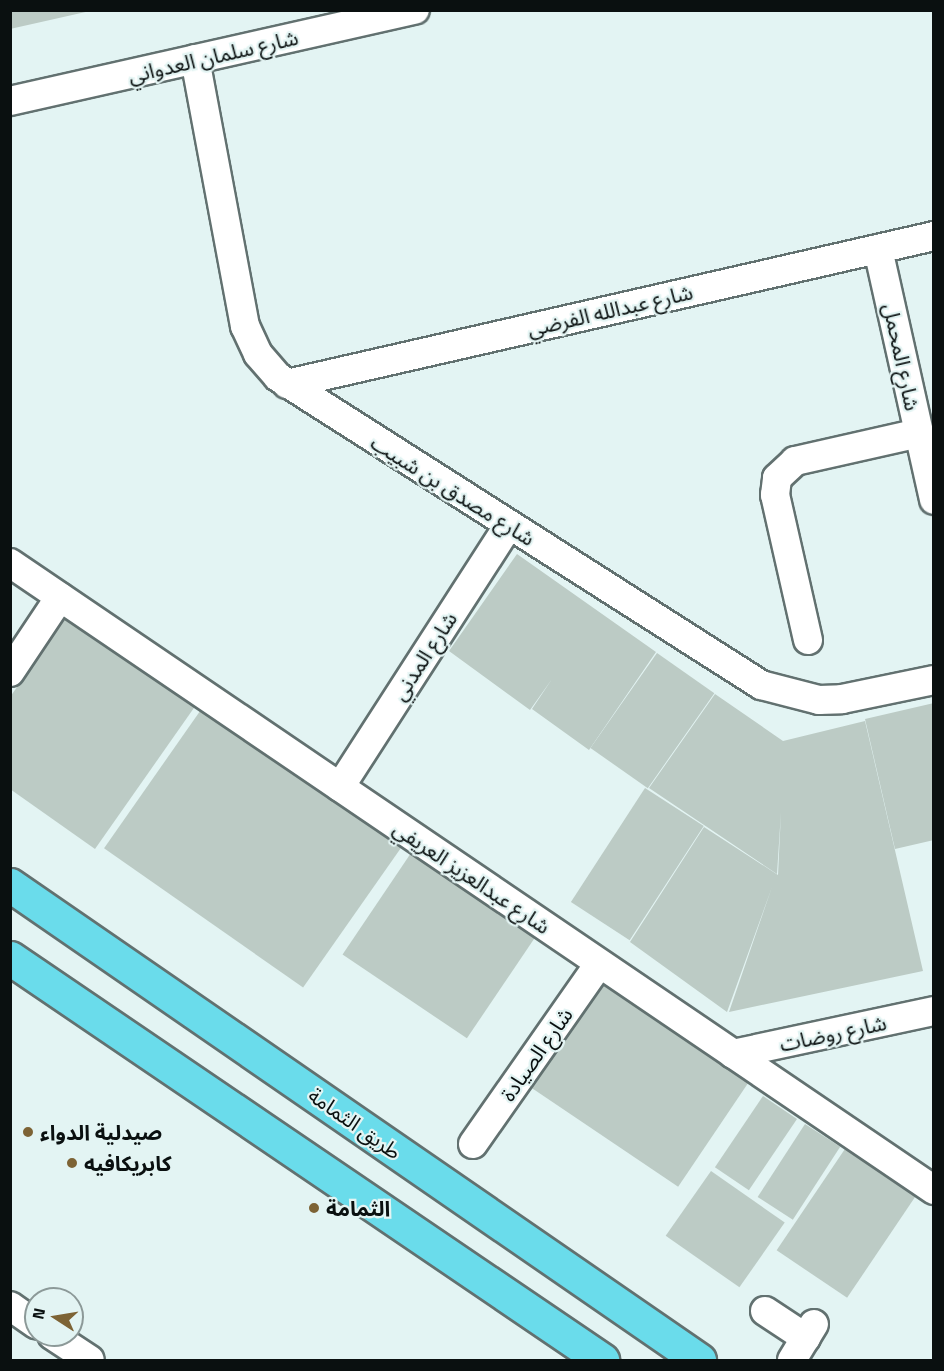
<!DOCTYPE html>
<html>
<head>
<meta charset="utf-8">
<style>
	body { margin:0 }
	#map { position:relative; width:944px; height:1371px; overflow:hidden; background:#e3f4f3; font-family:"Titillium Web","Noto Sans Arabic",sans-serif }
	div>[style] { position:absolute }
	[style*='--x'] { left:calc(var(--x)*1px); top:calc(var(--y)*1px); width:calc(var(--w)*1px); rotate:calc(var(--a)*1deg) }
	.building>* { inset:0; background:#bccbc5; transform-origin:0 0 }
	.roads { filter:drop-shadow(2px 0 #627170) drop-shadow(-2px 0 #627170) drop-shadow(0 2px #627170) drop-shadow(0 -2px #627170) }
	.minor>* { height:28px; margin:-14px; padding:0 14px; transform-origin:14px; border-radius:14px; background:#fff }
	.major>* { height:33px; margin:-16.5px; padding:0 16.5px; transform-origin:16.5px; border-radius:16.5px; background:#6adceb }
	.dots>* { width:16px; height:16px; translate:-50% -50%; box-sizing:border-box; border:3px solid #e3f4f3; border-radius:50% }
	span { translate:-50% -50%; white-space:nowrap; text-align:center; line-height:1.15; -webkit-text-stroke:4.5px #e3f4f3; paint-order:stroke }
	.street-label { font-size:21px; color:#0a1010 }
	.poi-label { font-size:21px; color:#0a1010; font-weight:700 }
	.left { translate:0 -50%; text-align:left }
	.frame { position:absolute; inset:0; border:12px solid #0a1010; pointer-events:none }
	.north { position:absolute; left:24px; top:1287px; width:60px; height:60px; box-sizing:border-box; background:#e3f4f3; border:2px solid #8c9998; border-radius:50%; rotate:282deg; font-size:16px; font-weight:700; line-height:24px; text-align:center; color:#0a1010 }
	.north::after { content:''; display:block; margin:auto; width:21px; height:27px; background:#7d6335; clip-path:polygon(50% 0,100% 100%,50% 72%,0 100%) }
</style>
</head>
<body>
<div id="map">
	<div class="building">
		<i style="clip-path:polygon(10px 10px,90px 10px,90px 11px,10px 29px)"></i>
		<i style="clip-path:polygon(517px 554px,656px 652px,589px 750px,532px 709px,552px 679px,530px 710px,449px 651px)"></i>
		<i style="clip-path:polygon(68px 615px,196px 705px,95px 849px,10px 789px,10px 697px)"></i>
		<i style="left:657px;top:653px;width:70px;height:116px;rotate:35deg"></i>
		<i style="clip-path:polygon(715px 694px,783px 741px,865px 721px,923px 971px,729px 1012px,772px 887px,727px 1012px,630px 942px,704px 827px,778px 875px,781px 812px,777px 874px,649px 788px)"></i>
		<i style="clip-path:polygon(934px 703px,934px 840px,895px 849px,865px 719px)"></i>
		<i style="left:205px;top:704px;width:243px;height:176px;rotate:35deg"></i>
		<i style="left:645px;top:788px;width:70px;height:136px;rotate:33deg"></i>
		<i style="left:413px;top:850px;width:150px;height:126px;rotate:34deg"></i>
		<i style="left:600px;top:970px;width:186px;height:136px;rotate:34deg"></i>
		<i style="left:763px;top:1096px;width:41px;height:86px;rotate:34deg"></i>
		<i style="left:805px;top:1124px;width:42px;height:87px;rotate:33deg"></i>
		<i style="left:851px;top:1140px;width:85px;height:133px;rotate:34deg"></i>
		<i style="left:711px;top:1171px;width:90px;height:79px;rotate:35deg"></i>
	</div>
	<div class="roads">
		<div class="minor">
			<i style="--x:195;--y:59;--w:272;--a:79.4"></i>
			<i style="--x:245;--y:326;--w:31;--a:65"></i>
			<i style="--x:258;--y:354;--w:30;--a:49"></i>
			<i style="--x:278;--y:377;--w:573;--a:32.52"></i>
			<i style="--x:761;--y:685;--w:60;--a:14.5"></i>
			<i style="--x:819;--y:700;--w:23;--a:-2"></i>
			<i style="--x:842;--y:699;--w:94;--a:-11.7"></i>
			<i style="--x:10;--y:101;--w:415;--a:-12.7"></i>
			<i style="--x:878;--y:249;--w:257;--a:77.4"></i>
			<i style="--x:287;--y:384;--w:664;--a:-12.88"></i>
			<i style="--x:10;--y:563;--w:1117;--a:34.16"></i>
			<i style="--x:808;--y:640;--w:149;--a:-102.8"></i>
			<i style="--x:775;--y:495;--w:17;--a:-83"></i>
			<i style="--x:777;--y:478;--w:25;--a:-43"></i>
			<i style="--x:795;--y:461;--w:127;--a:-12.7"></i>
			<i style="--x:10;--y:672;--w:90;--a:-56.3"></i>
			<i style="--x:340;--y:787;--w:312;--a:-57.2"></i>
			<i style="--x:733;--y:1054;--w:206;--a:-12.1"></i>
			<i style="--x:473;--y:1144;--w:220;--a:-55"></i>
			<i style="--x:10;--y:1306;--w:32;--a:35"></i>
			<i style="--x:765;--y:1311;--w:49;--a:33.4"></i>
			<i style="--x:52;--y:1335;--w:45;--a:33.3"></i>
			<i style="--x:792;--y:1360;--w:42;--a:-58.6"></i>
		</div>
		<div class="major">
			<i style="--x:10;--y:885;--w:837;--a:34.58"></i>
			<i style="--x:10;--y:958;--w:716;--a:34.18"></i>
		</div>
	</div>
	<div class="dots">
		<i style="left:28px;top:1132px;background:#7d6335"></i>
		<i style="left:72px;top:1163px;background:#7d6335"></i>
		<i style="left:314px;top:1208px;background:#7d6335"></i>
	</div>
	<div class="street-label">
		<span style="left:213px;top:56px;rotate:-13deg">شارع سلمان العدواني</span>
		<span style="left:610px;top:310px;rotate:-13deg">شارع عبدالله الفرضي</span>
		<span style="left:902px;top:357px;rotate:78deg">شارع المحمل</span>
		<span style="left:453px;top:490px;rotate:32deg">شارع مصدق بن شبيب</span>
		<span style="left:424px;top:656px;rotate:-57deg">شارع المدني</span>
		<span style="left:472px;top:877px;rotate:34deg">شارع عبدالعزيز العريفي</span>
		<span style="left:833px;top:1033px;rotate:-12deg">شارع روضات</span>
		<span style="left:536px;top:1054px;rotate:-55deg">شارع الصيادة</span>
		<span style="left:355px;top:1123px;rotate:35deg">طريق الثمامة</span>
	</div>
	<div class="poi-label">
		<span class="left" style="left:40px;top:1132px">صيدلية الدواء</span>
		<span class="left" style="left:84px;top:1163px">كابريكافيه</span>
		<span class="left" style="left:326px;top:1208px">الثمامة</span>
	</div>
	<div class="frame"></div>
	<div class="north">N</div>
</div>
</body>
</html>
